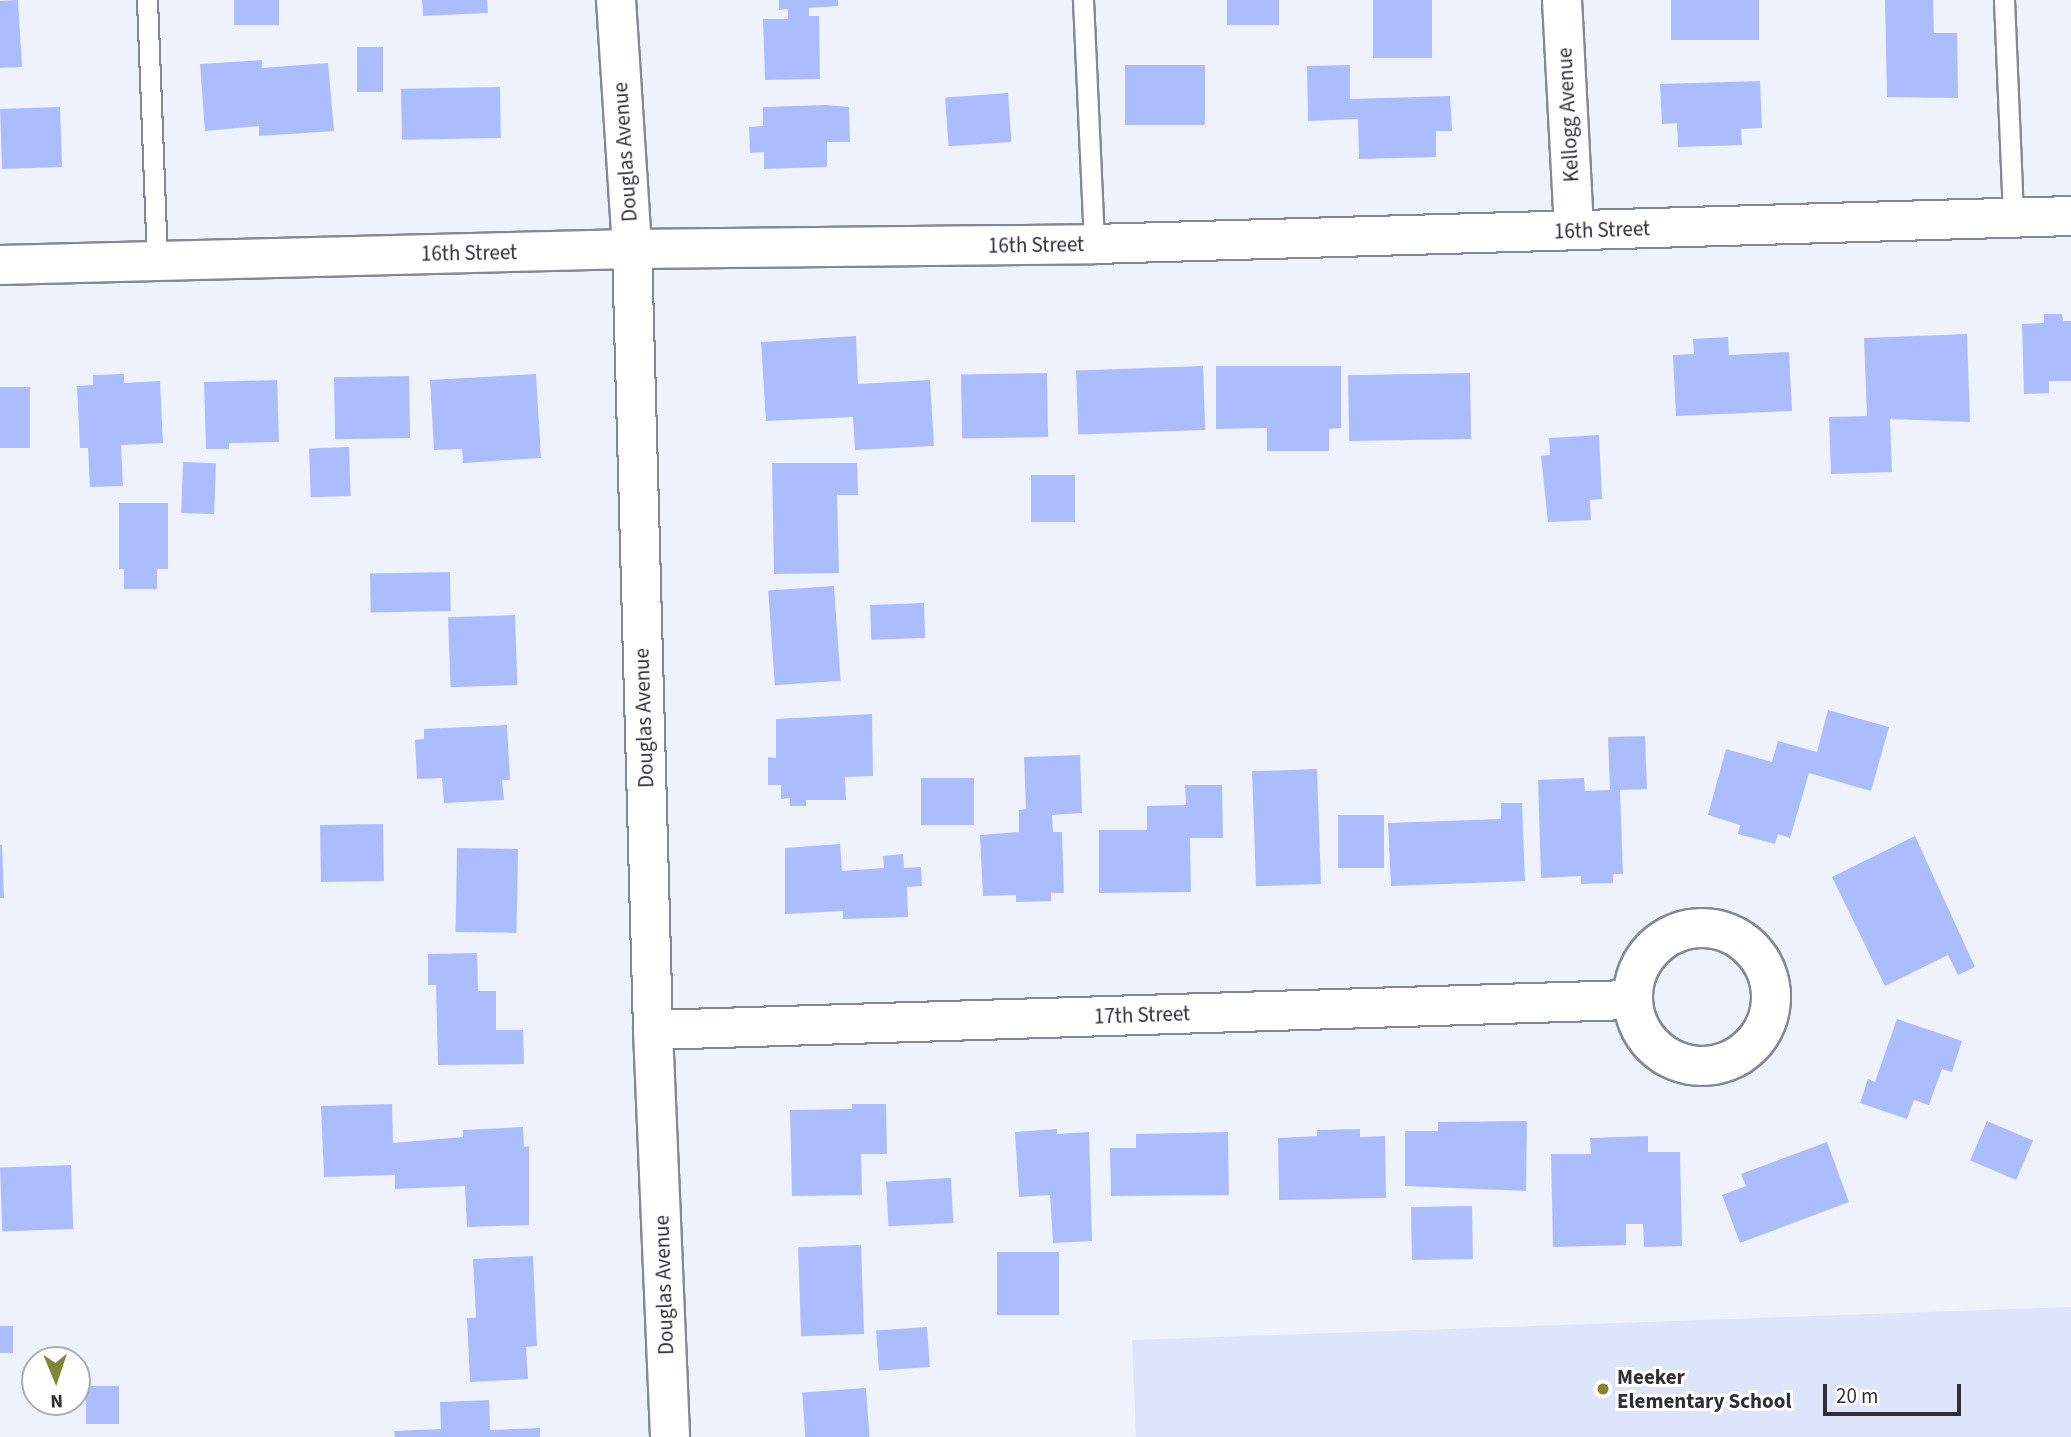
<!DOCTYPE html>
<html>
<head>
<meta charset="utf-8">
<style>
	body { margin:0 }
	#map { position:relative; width:2071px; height:1437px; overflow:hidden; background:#eef2fd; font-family:"Source Sans 3",sans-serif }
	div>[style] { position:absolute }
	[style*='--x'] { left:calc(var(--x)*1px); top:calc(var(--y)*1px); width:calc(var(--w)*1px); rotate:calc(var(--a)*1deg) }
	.built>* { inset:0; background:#dee5fb }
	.building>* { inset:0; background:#abbdfe; transform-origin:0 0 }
	.roads { filter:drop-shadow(2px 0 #838895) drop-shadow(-2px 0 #838895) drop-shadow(0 2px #838895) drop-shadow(0 -2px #838895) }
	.lane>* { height:19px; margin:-9.5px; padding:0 9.5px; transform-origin:9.5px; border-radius:9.5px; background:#fff }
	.street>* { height:38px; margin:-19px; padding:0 19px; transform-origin:19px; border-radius:19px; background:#fff }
	.street>.ring { margin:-19px; padding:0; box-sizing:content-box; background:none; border:38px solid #fff; border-radius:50% }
	.dots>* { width:19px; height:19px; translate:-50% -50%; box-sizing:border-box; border:4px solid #fff; border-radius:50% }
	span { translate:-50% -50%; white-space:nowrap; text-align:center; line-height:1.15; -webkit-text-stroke:6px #fff; paint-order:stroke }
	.street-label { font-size:21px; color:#2e3035 }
	.poi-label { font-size:21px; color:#2e3035; font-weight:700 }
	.left { translate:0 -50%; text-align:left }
	.north { position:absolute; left:21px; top:1346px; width:70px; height:70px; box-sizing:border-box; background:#fff; border:2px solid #abacae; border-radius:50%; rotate:178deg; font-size:19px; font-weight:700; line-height:28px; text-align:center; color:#2e3035 }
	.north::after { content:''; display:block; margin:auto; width:24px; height:32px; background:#7d8734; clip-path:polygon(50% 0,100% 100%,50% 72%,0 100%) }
	.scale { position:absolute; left:1823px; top:1384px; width:138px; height:32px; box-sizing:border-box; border:4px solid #2e3035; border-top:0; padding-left:9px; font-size:21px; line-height:24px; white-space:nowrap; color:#2e3035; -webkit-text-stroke:5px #fff; paint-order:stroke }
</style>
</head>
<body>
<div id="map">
	<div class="built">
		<i style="clip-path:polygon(2071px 1307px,2071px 1437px,1136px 1437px,1132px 1340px)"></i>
	</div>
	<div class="building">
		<i style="clip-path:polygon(18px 0,22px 67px,0 68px,0 1px)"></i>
		<i style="left:234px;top:0;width:45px;height:25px"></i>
		<i style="clip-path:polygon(422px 0,487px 0,488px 13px,423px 16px)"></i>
		<i style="clip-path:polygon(779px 0,838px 0,838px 6px,809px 8px,809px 16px,819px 16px,820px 79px,765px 80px,763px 19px,788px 19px,788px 9px,779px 10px)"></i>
		<i style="left:1227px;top:0;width:52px;height:25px"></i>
		<i style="left:1373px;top:0;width:59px;height:58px"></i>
		<i style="left:1671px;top:0;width:88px;height:40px"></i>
		<i style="clip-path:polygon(1885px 0,1933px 0,1934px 33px,1957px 33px,1958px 98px,1887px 97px)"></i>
		<i style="left:357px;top:47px;width:26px;height:45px"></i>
		<i style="clip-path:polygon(262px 60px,262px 68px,328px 63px,334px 131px,259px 136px,259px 126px,205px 131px,200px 64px)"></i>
		<i style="left:1205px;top:65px;width:60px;height:80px;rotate:90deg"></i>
		<i style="clip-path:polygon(1350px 65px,1350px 99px,1450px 96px,1452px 131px,1436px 131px,1436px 157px,1359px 159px,1358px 119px,1308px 121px,1307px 66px)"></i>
		<i style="clip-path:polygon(1760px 81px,1762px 128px,1741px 129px,1742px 145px,1678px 147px,1677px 123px,1662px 124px,1660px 84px)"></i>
		<i style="left:500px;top:87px;width:51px;height:99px;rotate:89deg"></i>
		<i style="left:1008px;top:93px;width:49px;height:63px;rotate:86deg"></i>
		<i style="clip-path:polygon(826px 105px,849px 107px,850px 142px,827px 142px,827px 167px,764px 169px,764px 152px,750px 153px,749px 127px,763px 126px,763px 107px)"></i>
		<i style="left:60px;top:107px;width:60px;height:60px;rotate:88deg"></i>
		<i style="clip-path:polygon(2044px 314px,2062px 314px,2063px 321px,2071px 321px,2071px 381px,2049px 381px,2049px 393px,2024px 394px,2022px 324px,2044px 323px)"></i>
		<i style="clip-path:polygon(1967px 334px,1970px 422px,1890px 419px,1892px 472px,1831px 474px,1829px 417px,1867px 416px,1864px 338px)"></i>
		<i style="clip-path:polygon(856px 336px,858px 384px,930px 380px,934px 446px,855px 450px,853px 417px,766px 421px,761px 342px)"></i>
		<i style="clip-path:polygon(1728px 337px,1729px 355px,1789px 352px,1792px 411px,1676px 416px,1673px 355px,1694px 354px,1693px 339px)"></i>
		<i style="left:1203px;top:366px;width:64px;height:127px;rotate:88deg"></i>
		<i style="clip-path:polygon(1216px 366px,1341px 366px,1341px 428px,1329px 429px,1329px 451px,1267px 451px,1267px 428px,1216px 429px)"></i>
		<i style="left:1047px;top:373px;width:64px;height:86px;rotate:89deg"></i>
		<i style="left:1470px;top:373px;width:66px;height:122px;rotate:89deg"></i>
		<i style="clip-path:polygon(124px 374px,124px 383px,160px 381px,163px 443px,121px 445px,123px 486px,90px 487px,88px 448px,80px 448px,77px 386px,93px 385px,93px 375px)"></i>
		<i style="clip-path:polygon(536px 374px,541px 458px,463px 463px,462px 449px,434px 450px,430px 380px)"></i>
		<i style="left:409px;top:376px;width:62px;height:75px;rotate:89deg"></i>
		<i style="clip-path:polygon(277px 380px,279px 442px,229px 443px,229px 449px,206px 449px,204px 382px)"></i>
		<i style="left:0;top:387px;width:30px;height:61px"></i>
		<i style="clip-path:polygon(1599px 435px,1602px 499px,1590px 500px,1591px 520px,1548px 522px,1541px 456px,1550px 455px,1549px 438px)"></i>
		<i style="left:349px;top:447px;width:49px;height:40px;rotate:88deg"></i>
		<i style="left:183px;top:462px;width:33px;height:51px;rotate:2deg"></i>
		<i style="clip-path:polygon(772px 463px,857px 463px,858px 495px,837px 495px,839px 573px,774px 574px)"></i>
		<i style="left:1031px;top:475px;width:44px;height:47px"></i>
		<i style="clip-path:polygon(119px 503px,168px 503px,168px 569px,157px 569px,157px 589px,124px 589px,124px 569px,119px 569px)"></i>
		<i style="left:450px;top:572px;width:39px;height:80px;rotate:89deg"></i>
		<i style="left:834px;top:586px;width:95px;height:66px;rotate:86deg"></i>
		<i style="left:924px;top:603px;width:35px;height:54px;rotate:88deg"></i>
		<i style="left:515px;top:615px;width:70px;height:67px;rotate:88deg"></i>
		<i style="clip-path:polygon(1828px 710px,1889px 727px,1871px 791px,1809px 773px,1790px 838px,1778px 834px,1775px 844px,1738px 834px,1740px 825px,1708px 815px,1726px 749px,1772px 762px,1778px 741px,1817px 752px)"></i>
		<i style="clip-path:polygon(872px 714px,873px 776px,845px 777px,846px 800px,806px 800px,806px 806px,790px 806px,790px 798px,781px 799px,781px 785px,768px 785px,768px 757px,776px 758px,776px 719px)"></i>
		<i style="clip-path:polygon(507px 725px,510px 780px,502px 780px,504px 800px,444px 803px,442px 778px,417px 779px,415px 740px,424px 739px,424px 729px)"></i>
		<i style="clip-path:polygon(1645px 736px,1647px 789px,1620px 790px,1623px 874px,1613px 874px,1613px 883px,1581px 884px,1581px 876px,1541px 878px,1538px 780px,1584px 778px,1585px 791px,1610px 790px,1608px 737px)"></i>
		<i style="clip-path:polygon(1080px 755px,1082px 813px,1052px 815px,1053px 832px,1062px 832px,1064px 893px,1051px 893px,1051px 901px,1016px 902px,1016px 895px,983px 896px,980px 835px,1019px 832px,1019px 810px,1026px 809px,1024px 757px)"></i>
		<i style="left:1317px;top:769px;width:115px;height:65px;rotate:88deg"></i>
		<i style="left:921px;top:778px;width:53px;height:47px"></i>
		<i style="clip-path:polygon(1185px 785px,1222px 785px,1223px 838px,1190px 838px,1191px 892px,1099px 893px,1099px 830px,1147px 830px,1147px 806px,1186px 805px)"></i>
		<i style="clip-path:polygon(1501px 803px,1522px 803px,1525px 881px,1391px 886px,1388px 823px,1501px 819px)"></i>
		<i style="left:1338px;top:815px;width:46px;height:53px"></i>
		<i style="left:383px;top:824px;width:57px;height:63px;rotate:89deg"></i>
		<i style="clip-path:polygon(1915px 836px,1975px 967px,1958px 975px,1948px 955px,1885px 986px,1832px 877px)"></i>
		<i style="clip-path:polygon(840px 844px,842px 871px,884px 868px,883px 856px,903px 854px,904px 868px,921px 867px,922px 886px,907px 887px,908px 917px,843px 919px,843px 911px,785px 914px,785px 848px)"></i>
		<i style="clip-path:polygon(0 845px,2px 845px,4px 898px,0 898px)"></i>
		<i style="left:518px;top:849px;width:84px;height:61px;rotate:91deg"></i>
		<i style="clip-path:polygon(477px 953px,478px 991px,496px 991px,496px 1030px,523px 1030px,524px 1064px,438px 1065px,436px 985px,428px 985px,428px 954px)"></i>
		<i style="clip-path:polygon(1897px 1019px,1962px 1041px,1952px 1072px,1942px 1069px,1929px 1105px,1914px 1100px,1907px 1119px,1860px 1103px,1868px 1079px,1875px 1082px)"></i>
		<i style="clip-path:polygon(392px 1104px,393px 1143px,463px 1137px,463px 1130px,523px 1127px,524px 1147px,529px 1146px,529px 1225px,467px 1227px,465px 1186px,395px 1189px,395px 1175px,324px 1177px,321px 1106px)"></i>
		<i style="clip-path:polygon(852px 1104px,886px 1104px,887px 1154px,861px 1154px,862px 1195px,792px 1196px,790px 1110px,852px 1109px)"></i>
		<i style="clip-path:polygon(1527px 1121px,1526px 1191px,1405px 1186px,1405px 1131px,1438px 1131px,1438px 1122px)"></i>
		<i style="left:1987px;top:1121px;width:50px;height:43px;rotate:23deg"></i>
		<i style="clip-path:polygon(1057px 1129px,1057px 1134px,1089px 1132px,1092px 1241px,1053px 1243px,1050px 1195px,1019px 1197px,1015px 1132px)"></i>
		<i style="clip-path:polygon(1360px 1129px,1360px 1137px,1385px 1136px,1386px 1198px,1279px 1200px,1278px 1138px,1317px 1136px,1317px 1130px)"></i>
		<i style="clip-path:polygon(1228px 1132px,1229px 1195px,1111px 1196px,1110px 1148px,1136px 1148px,1136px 1134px)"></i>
		<i style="clip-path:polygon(1648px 1136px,1648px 1152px,1680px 1152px,1682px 1246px,1644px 1247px,1643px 1224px,1626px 1224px,1626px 1245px,1553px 1247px,1551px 1154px,1591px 1154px,1590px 1138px)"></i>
		<i style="clip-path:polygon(1827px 1142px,1849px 1202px,1740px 1243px,1722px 1195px,1746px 1186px,1741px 1174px)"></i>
		<i style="left:71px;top:1165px;width:64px;height:71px;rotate:88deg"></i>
		<i style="left:951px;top:1178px;width:45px;height:65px;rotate:87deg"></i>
		<i style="left:1472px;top:1206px;width:53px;height:61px;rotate:89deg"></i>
		<i style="left:861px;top:1245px;width:89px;height:63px;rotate:88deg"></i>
		<i style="left:997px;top:1252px;width:62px;height:63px"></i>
		<i style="clip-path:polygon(533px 1256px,537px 1346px,526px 1347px,528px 1379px,470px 1382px,467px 1318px,476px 1318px,473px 1259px)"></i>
		<i style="left:0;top:1326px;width:13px;height:27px"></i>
		<i style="left:927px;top:1327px;width:40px;height:51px;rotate:86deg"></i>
		<i style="left:86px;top:1386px;width:33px;height:38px"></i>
		<i style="left:866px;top:1388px;width:49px;height:64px;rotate:86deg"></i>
		<i style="clip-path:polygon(489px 1400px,490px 1430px,540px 1428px,540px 1437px,395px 1437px,394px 1431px,441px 1429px,440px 1402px)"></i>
	</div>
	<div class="roads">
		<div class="lane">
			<i style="--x:147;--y:0;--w:260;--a:87.8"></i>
			<i style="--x:1083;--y:0;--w:244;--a:87.4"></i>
			<i style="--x:2004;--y:0;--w:218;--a:87.6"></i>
		</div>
		<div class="street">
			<i style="--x:616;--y:0;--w:250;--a:86.3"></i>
			<i style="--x:632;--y:249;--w:781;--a:88.46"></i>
			<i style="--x:653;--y:1030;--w:407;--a:87.6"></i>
			<i style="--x:1562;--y:0;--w:230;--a:87"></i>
			<i style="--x:0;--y:265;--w:632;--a:-1.45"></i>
			<i style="--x:632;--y:249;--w:462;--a:-0.6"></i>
			<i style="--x:1094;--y:244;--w:977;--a:-1.64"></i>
			<i class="ring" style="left:1633px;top:928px;width:100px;height:100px"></i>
			<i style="--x:653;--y:1030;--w:979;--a:-1.76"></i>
		</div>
	</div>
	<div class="dots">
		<i style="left:1603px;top:1389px;background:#7d8734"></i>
	</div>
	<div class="street-label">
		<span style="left:1568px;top:115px;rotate:-93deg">Kellogg Avenue</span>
		<span style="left:625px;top:152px;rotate:-94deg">Douglas Avenue</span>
		<span style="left:1602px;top:230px;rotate:-2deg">16th Street</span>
		<span style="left:1036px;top:245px;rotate:-1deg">16th Street</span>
		<span style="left:469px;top:253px;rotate:-1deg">16th Street</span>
		<span style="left:644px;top:718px;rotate:-92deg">Douglas Avenue</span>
		<span style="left:1142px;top:1015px;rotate:-2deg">17th Street</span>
		<span style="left:664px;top:1285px;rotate:-92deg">Douglas Avenue</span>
	</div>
	<div class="poi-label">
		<span class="left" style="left:1617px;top:1389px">Meeker<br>Elementary School</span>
	</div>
	<div class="north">N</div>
	<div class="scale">20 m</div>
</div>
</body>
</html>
